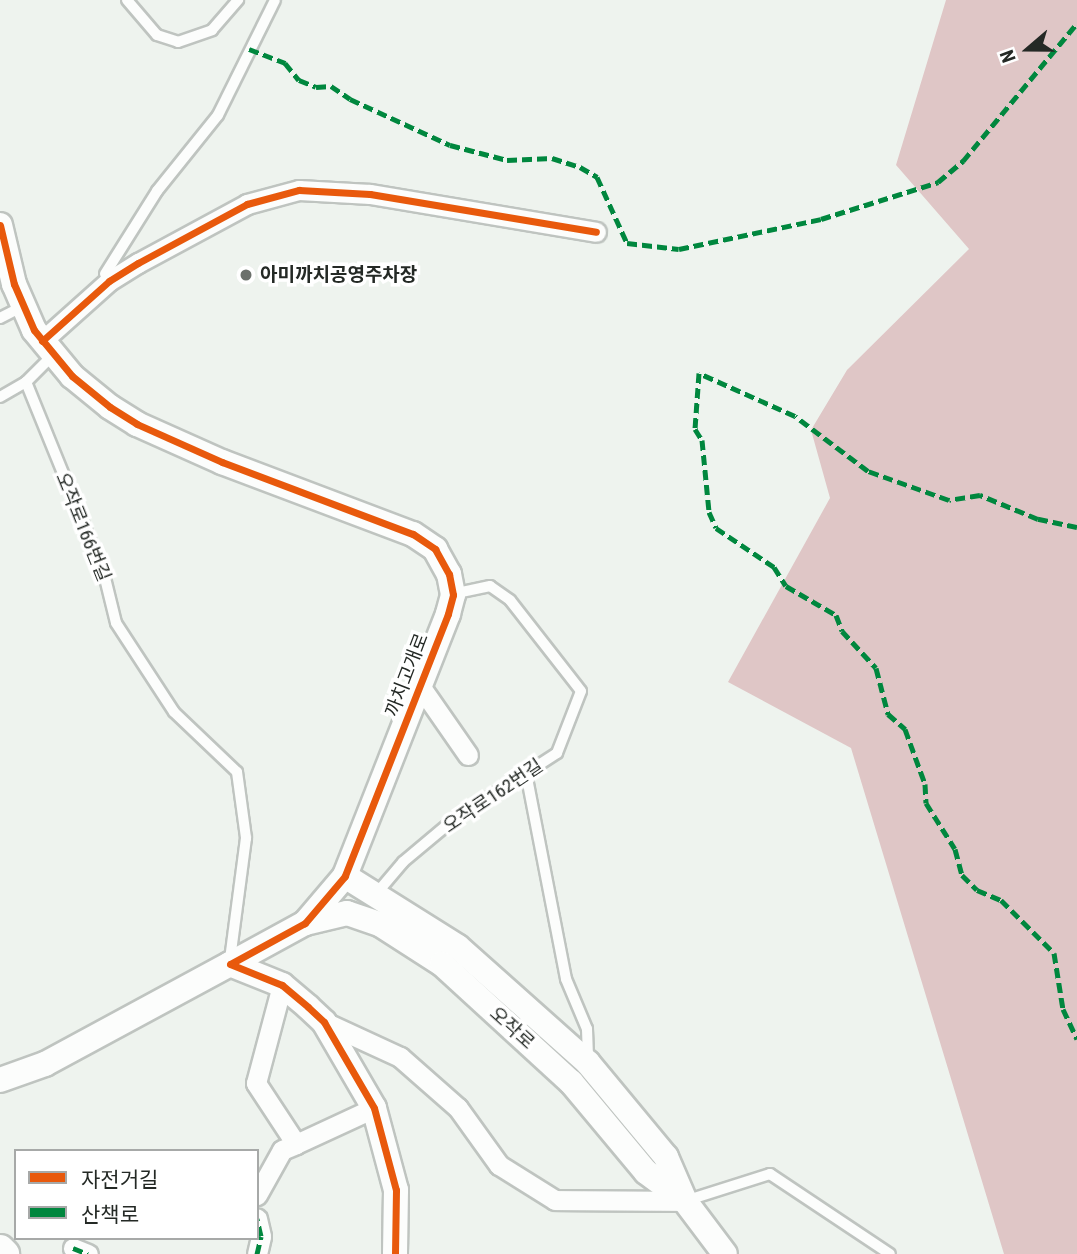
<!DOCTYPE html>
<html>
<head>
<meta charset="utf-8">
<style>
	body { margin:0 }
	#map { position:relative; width:1077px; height:1254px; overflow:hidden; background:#eef3ee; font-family:"Roboto Condensed","Noto Sans KR",sans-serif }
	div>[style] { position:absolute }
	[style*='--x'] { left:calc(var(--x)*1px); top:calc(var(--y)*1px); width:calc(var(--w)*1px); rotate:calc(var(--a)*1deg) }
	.forest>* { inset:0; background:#dfc6c6 }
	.roads { filter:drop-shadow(2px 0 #bfc4c0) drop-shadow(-2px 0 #bfc4c0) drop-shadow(0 2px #bfc4c0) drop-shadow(0 -2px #bfc4c0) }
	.service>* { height:10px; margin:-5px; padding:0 5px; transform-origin:5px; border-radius:5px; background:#fcfdfc }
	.minor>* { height:19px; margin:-9.5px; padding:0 9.5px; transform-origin:9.5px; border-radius:9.5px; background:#fcfdfc }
	.tertiary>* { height:24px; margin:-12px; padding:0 12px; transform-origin:12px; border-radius:12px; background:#fcfdfc }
	.primary>* { height:30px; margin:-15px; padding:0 15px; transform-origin:15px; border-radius:15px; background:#fcfdfc }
	.quiet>* { height:5px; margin-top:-2.5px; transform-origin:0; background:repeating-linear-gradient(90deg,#00873e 0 10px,transparent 0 15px) }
	.cycleway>* { height:7px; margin:-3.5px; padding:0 3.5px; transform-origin:3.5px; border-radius:3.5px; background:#e8590c }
	.dots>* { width:19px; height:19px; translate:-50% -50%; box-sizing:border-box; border:4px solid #fff; border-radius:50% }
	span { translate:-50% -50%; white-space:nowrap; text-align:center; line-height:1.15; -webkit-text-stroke:7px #fff; paint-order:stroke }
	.poi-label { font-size:19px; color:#242925; font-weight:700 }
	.left { translate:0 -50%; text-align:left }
	.street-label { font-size:19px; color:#242925 }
	.legend { position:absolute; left:14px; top:1149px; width:245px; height:91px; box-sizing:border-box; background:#fff; border:2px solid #a7a9a8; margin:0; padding:9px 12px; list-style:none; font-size:21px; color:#242925 }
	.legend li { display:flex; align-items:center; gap:14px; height:35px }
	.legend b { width:35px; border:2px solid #a7a9a8 }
	.north { position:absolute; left:993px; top:14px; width:70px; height:70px; -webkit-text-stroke:5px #fff; paint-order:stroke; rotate:250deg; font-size:19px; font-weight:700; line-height:28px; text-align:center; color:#242925 }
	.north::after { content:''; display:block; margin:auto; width:24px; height:32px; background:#242925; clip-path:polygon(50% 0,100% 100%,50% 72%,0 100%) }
</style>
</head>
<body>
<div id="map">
	<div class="forest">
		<i style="clip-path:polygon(946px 0,1077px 0,1077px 1254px,1004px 1254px,851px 748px,728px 682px,830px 498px,811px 430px,847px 370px,969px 249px,896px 165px)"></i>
	</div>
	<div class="roads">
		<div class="service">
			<i style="--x:127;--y:0;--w:46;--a:49.4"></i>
			<i style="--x:157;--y:35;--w:22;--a:18"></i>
			<i style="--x:178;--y:42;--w:36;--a:-19"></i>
			<i style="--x:212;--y:30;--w:40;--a:-49"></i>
			<i style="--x:105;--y:274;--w:98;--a:-57.9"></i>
			<i style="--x:157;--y:191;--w:97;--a:-51.2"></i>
			<i style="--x:218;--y:115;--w:128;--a:-63.6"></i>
			<i style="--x:0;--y:318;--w:25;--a:-27"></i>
			<i style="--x:53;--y:355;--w:38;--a:135"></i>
			<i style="--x:26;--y:382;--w:207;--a:67.9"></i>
			<i style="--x:104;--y:574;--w:50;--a:76.2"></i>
			<i style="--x:116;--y:623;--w:106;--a:56.9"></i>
			<i style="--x:174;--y:712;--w:87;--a:43.6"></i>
			<i style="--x:237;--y:772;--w:67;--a:82.2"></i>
			<i style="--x:246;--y:838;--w:123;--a:97.5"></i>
			<i style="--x:0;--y:397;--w:30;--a:-30"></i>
			<i style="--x:526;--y:773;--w:210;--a:79"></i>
			<i style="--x:566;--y:979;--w:54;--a:67.2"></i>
			<i style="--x:587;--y:1029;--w:30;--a:88"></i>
			<i style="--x:376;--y:894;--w:42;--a:-49.8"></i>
			<i style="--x:403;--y:862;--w:64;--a:-39.9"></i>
			<i style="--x:452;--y:821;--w:125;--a:-32.9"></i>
			<i style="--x:557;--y:753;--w:66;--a:-68.8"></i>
			<i style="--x:581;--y:691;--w:115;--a:-128"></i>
			<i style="--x:510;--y:600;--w:24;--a:-145"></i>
			<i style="--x:490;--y:586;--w:38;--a:168"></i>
			<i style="--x:688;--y:1200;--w:86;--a:-17.6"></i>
			<i style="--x:770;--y:1174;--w:144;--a:33.7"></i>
		</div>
		<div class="minor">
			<i style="--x:42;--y:341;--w:90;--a:-41.8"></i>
			<i style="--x:109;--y:281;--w:34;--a:-32"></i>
			<i style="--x:138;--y:263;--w:124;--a:-28.4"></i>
			<i style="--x:247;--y:204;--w:54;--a:-15.1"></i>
			<i style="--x:299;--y:190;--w:71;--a:3.2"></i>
			<i style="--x:370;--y:194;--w:229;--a:9.5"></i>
			<i style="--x:420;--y:686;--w:84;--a:55.2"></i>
			<i style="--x:324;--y:1022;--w:84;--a:24.7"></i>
			<i style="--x:400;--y:1057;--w:77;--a:41.3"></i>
			<i style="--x:458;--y:1108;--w:70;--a:54.3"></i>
			<i style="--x:499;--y:1165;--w:66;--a:32"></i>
			<i style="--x:555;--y:1200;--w:130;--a:0.4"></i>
			<i style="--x:296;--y:1144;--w:86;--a:-24.8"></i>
			<i style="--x:257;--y:1195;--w:51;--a:-60.9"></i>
			<i style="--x:282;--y:1150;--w:15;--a:-23"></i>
			<i style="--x:296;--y:1144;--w:73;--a:-123.3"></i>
			<i style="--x:256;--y:1083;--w:101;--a:-75.1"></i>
			<i style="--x:73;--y:1248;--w:16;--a:22"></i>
			<i style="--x:257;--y:1254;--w:18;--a:-77"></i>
			<i style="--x:261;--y:1236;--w:18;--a:-103"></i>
		</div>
		<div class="tertiary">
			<i style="--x:0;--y:225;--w:61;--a:76.7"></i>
			<i style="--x:14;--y:284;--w:50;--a:66.5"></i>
			<i style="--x:34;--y:330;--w:60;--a:50.4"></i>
			<i style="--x:72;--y:376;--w:49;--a:39.2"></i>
			<i style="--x:110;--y:407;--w:32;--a:32"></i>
			<i style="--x:137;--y:424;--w:93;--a:24.1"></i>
			<i style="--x:222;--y:462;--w:204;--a:20.7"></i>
			<i style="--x:413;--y:534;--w:27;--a:34"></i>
			<i style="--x:435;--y:549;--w:29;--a:61"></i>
			<i style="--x:449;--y:574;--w:21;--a:79"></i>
			<i style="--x:453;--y:595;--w:20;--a:105"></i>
			<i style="--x:448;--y:614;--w:282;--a:111.5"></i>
			<i style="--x:345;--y:876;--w:62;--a:130.4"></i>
			<i style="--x:305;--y:923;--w:85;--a:151.3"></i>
			<i style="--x:230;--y:964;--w:56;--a:22"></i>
			<i style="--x:282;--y:985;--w:34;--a:40"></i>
			<i style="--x:308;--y:1007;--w:22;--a:43"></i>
			<i style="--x:324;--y:1022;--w:99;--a:59.8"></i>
			<i style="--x:374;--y:1108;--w:85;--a:75"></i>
			<i style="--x:396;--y:1190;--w:64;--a:90.9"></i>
			<i style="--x:345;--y:876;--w:133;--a:32.1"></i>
			<i style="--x:458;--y:947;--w:174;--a:41.7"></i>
			<i style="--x:588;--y:1063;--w:122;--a:50.3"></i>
			<i style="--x:666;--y:1157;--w:48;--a:66.6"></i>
			<i style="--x:685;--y:1201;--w:66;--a:53"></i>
			<i style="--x:305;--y:923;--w:43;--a:-13.4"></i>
			<i style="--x:347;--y:913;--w:36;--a:19"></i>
			<i style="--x:381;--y:925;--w:72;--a:32.6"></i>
			<i style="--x:442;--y:964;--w:175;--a:42.5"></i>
			<i style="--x:571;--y:1082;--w:117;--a:50.2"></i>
			<i style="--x:646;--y:1172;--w:49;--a:36.6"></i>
			<i style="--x:0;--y:1080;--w:48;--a:-19.6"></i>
			<i style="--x:45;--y:1064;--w:210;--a:-28.4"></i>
		</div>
		<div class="primary">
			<i style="--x:0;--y:1250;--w:6;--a:45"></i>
		</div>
	</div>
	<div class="quiet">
		<i style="--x:249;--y:49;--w:39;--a:21"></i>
		<i style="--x:285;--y:63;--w:22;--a:51"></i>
		<i style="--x:299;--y:80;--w:18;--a:22"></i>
		<i style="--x:316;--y:87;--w:15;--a:-4"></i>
		<i style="--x:331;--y:86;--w:23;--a:34"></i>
		<i style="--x:350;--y:99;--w:110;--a:24.7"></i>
		<i style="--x:450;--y:145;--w:59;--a:14.7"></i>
		<i style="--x:507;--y:160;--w:45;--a:-2.5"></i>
		<i style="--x:552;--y:158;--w:29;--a:18"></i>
		<i style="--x:580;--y:167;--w:20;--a:30"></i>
		<i style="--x:597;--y:177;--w:72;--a:65.6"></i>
		<i style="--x:627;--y:243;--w:52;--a:6.6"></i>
		<i style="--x:679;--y:249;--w:145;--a:-11.9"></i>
		<i style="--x:821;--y:219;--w:123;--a:-17.5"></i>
		<i style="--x:938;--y:182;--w:33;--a:-40"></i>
		<i style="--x:963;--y:161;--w:179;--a:-50.4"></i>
		<i style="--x:1077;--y:527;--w:40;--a:-168"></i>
		<i style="--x:1038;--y:519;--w:63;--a:-157.5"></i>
		<i style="--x:980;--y:495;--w:31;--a:171"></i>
		<i style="--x:949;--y:500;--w:86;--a:-160.3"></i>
		<i style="--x:868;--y:471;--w:91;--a:-143"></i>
		<i style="--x:795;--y:416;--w:105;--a:-155.9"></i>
		<i style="--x:699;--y:373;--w:56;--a:94.1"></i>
		<i style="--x:695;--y:429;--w:13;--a:58"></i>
		<i style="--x:702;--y:440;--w:72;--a:84.4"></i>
		<i style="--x:709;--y:512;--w:17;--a:66"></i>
		<i style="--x:716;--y:528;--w:70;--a:33.9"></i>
		<i style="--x:774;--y:567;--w:22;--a:58"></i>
		<i style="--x:786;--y:586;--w:58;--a:30.1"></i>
		<i style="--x:836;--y:615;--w:17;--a:69"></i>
		<i style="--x:842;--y:631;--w:50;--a:47.4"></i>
		<i style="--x:876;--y:668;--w:48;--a:75.4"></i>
		<i style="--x:888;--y:714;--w:23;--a:41"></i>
		<i style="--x:905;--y:729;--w:59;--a:70"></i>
		<i style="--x:925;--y:784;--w:19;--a:87"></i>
		<i style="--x:926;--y:803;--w:54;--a:57.8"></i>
		<i style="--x:955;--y:849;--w:27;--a:75"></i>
		<i style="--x:962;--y:875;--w:21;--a:45"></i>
		<i style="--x:977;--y:890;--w:26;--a:23"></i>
		<i style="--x:1001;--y:900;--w:75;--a:45"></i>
		<i style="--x:1054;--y:953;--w:57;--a:80.9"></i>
		<i style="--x:1063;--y:1009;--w:33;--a:65"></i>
		<i style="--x:73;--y:1248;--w:16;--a:22"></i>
		<i style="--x:257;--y:1254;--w:18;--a:-77"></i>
		<i style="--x:261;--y:1236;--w:18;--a:-103"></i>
	</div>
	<div class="cycleway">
		<i style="--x:0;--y:225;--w:61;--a:76.7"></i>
		<i style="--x:14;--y:284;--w:50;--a:66.5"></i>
		<i style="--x:34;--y:330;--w:60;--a:50.4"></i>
		<i style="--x:72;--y:376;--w:49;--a:39.2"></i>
		<i style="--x:110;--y:407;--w:32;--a:32"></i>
		<i style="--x:137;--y:424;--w:93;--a:24.1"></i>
		<i style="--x:222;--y:462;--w:204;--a:20.7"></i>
		<i style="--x:413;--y:534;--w:27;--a:34"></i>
		<i style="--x:435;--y:549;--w:29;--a:61"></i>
		<i style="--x:449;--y:574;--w:21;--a:79"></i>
		<i style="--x:453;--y:595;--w:20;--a:105"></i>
		<i style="--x:448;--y:614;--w:282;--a:111.5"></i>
		<i style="--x:345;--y:876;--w:62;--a:130.4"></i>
		<i style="--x:305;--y:923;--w:85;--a:151.3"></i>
		<i style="--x:230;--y:964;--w:56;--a:22"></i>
		<i style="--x:282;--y:985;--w:34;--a:40"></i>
		<i style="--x:308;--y:1007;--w:22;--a:43"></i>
		<i style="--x:324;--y:1022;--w:99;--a:59.8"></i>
		<i style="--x:374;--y:1108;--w:85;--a:75"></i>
		<i style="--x:396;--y:1190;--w:64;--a:90.9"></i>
		<i style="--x:42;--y:341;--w:90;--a:-41.8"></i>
		<i style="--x:109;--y:281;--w:34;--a:-32"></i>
		<i style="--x:138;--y:263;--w:124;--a:-28.4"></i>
		<i style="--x:247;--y:204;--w:54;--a:-15.1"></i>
		<i style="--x:299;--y:190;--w:71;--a:3.2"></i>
		<i style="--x:370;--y:194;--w:229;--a:9.5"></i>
	</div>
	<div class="dots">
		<i style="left:246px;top:275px;background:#6b706b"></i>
	</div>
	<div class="poi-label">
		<span class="left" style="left:260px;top:275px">아미까치공영주차장</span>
	</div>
	<div class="street-label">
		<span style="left:83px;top:527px;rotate:68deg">오작로166번길</span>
		<span style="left:407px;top:675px;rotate:-69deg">까치고개로</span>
		<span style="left:493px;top:796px;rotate:-34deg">오작로162번길</span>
		<span style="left:512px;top:1028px;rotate:42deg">오작로</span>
	</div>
	<ul class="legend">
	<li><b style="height:9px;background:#e8590c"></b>자전거길</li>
	<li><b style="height:9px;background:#00873e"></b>산책로</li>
	</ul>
	<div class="north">N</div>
</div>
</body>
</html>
